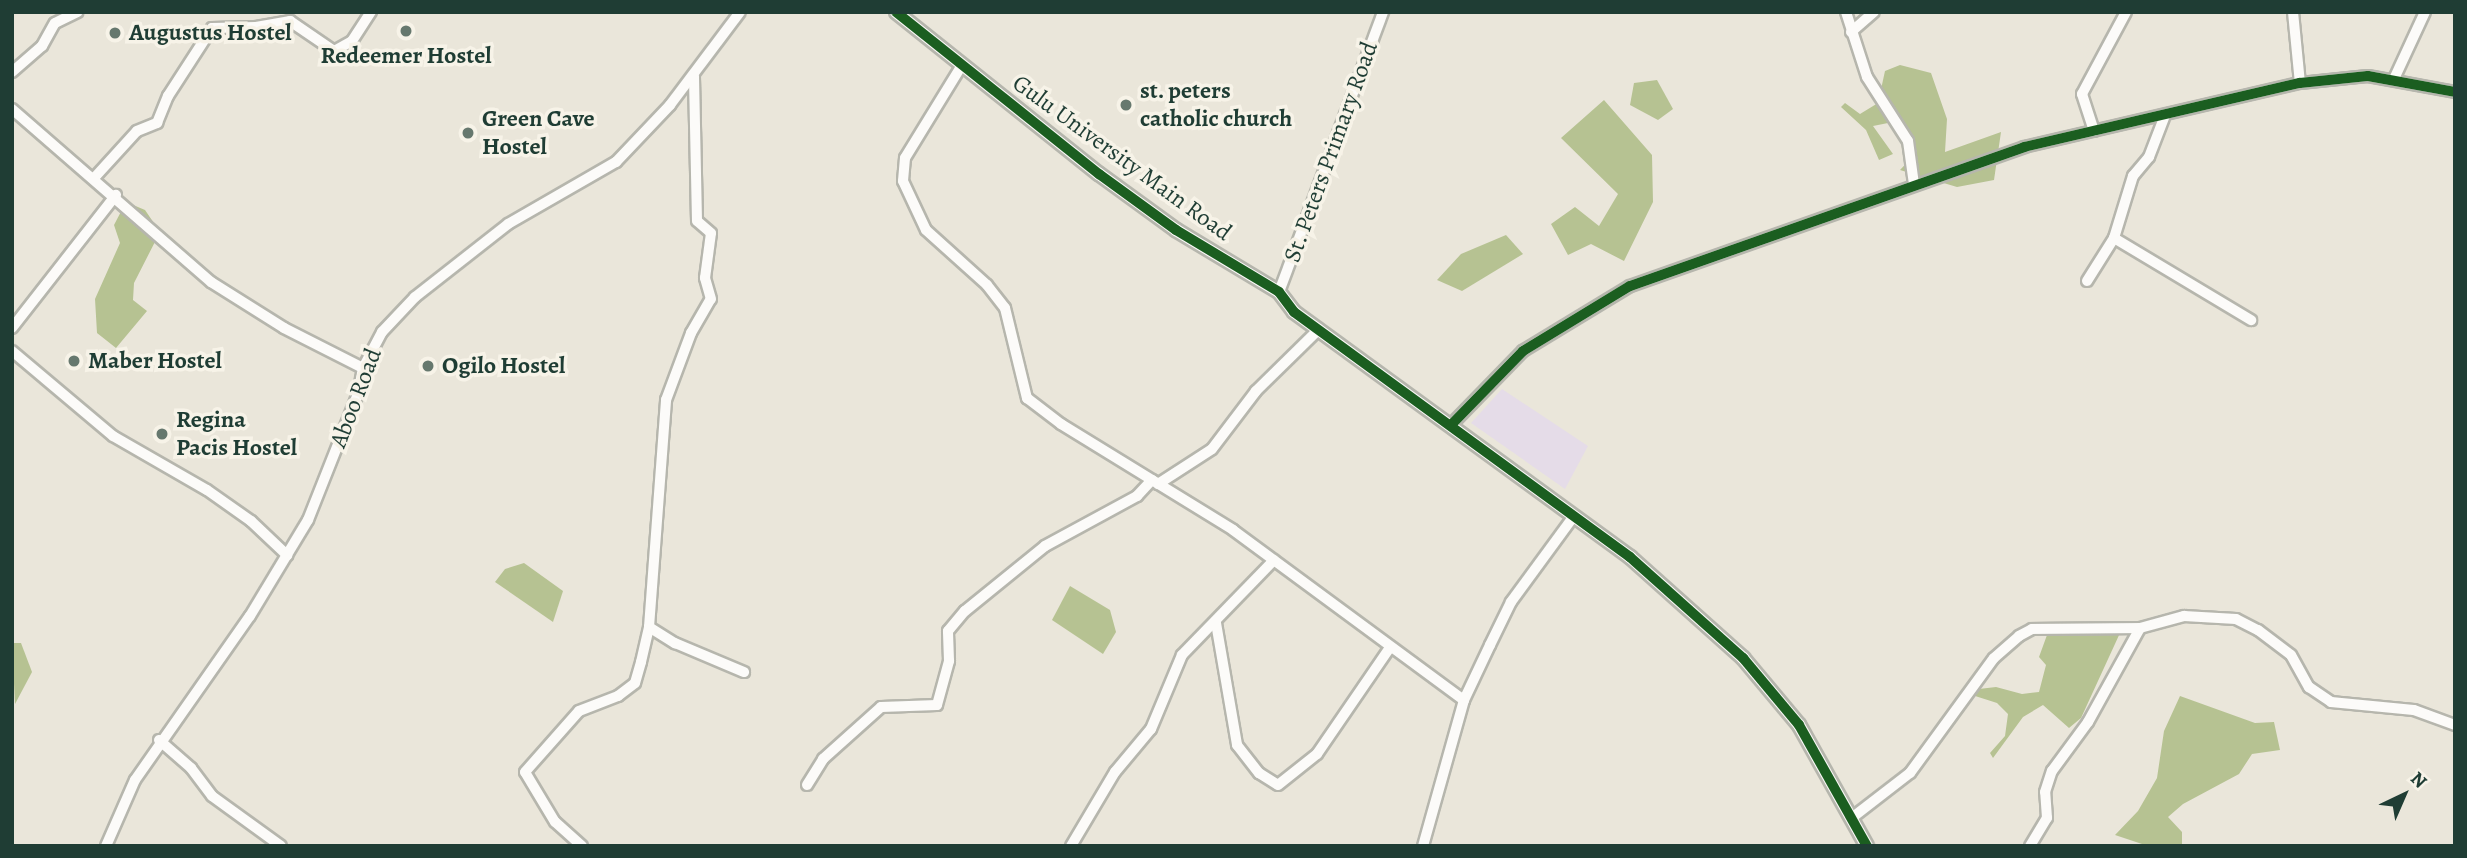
<!DOCTYPE html>
<html>
<head>
<meta charset="utf-8">
<style>
	body { margin:0 }
	#map { position:relative; width:2467px; height:858px; overflow:hidden; background:#eae6da; font-family:Alegreya,serif }
	div>[style] { position:absolute }
	[style*='--x'] { left:calc(var(--x)*1px); top:calc(var(--y)*1px); width:calc(var(--w)*1px); rotate:calc(var(--a)*1deg) }
	.built>* { inset:0; background:#e5dce8 }
	.forest>* { inset:0; background:#b6c292 }
	.roads { filter:drop-shadow(2px 0 #b6b6ad) drop-shadow(-2px 0 #b6b6ad) drop-shadow(0 2px #b6b6ad) drop-shadow(0 -2px #b6b6ad) }
	.minor>* { height:10px; margin:-5px; padding:0 5px; transform-origin:5px; border-radius:5px; background:#fcfbf9 }
	.tertiary>* { height:12px; margin:-6px; padding:0 6px; transform-origin:6px; border-radius:6px; background:#fcfbf9 }
	.cycleway>* { height:10px; margin:-5px; padding:0 5px; transform-origin:5px; border-radius:5px; background:#1b5e20 }
	.dots>* { width:19px; height:19px; translate:-50% -50%; box-sizing:border-box; border:4px solid #f7f3e8; border-radius:50% }
	span { translate:-50% -50%; white-space:nowrap; text-align:center; line-height:1.15; -webkit-text-stroke:7px #f7f3e8; paint-order:stroke }
	.poi-label { font-size:24px; color:#1f3d34; font-weight:700 }
	.left { translate:0 -50%; text-align:left }
	.street-label { font-size:24px; color:#1f3d34 }
	.frame { position:absolute; inset:0; border:14px solid #1f3d34; pointer-events:none }
	.north { position:absolute; left:2369px; top:760px; width:70px; height:70px; -webkit-text-stroke:5px #f7f3e8; paint-order:stroke; rotate:44deg; font-size:19px; font-weight:700; line-height:28px; text-align:center; color:#1f3d34 }
	.north::after { content:''; display:block; margin:auto; width:24px; height:32px; background:#1f3d34; clip-path:polygon(50% 0,100% 100%,50% 72%,0 100%) }
</style>
</head>
<body>
<div id="map">
	<div class="built">
		<i style="clip-path:polygon(1502px 389px,1588px 446px,1565px 489px,1471px 423px)"></i>
	</div>
	<div class="forest">
		<i style="clip-path:polygon(1900px 65px,1931px 73px,1947px 119px,1945px 152px,2001px 132px,1994px 180px,1957px 187px,1900px 170px,1917px 152px,1903px 120px,1873px 126px,1893px 154px,1879px 160px,1866px 130px,1841px 107px,1845px 103px,1860px 114px,1878px 103px,1885px 71px)"></i>
		<i style="clip-path:polygon(1657px 80px,1673px 109px,1658px 120px,1630px 105px,1634px 83px)"></i>
		<i style="clip-path:polygon(1604px 100px,1652px 155px,1653px 202px,1624px 261px,1591px 244px,1568px 255px,1551px 224px,1575px 207px,1599px 226px,1618px 194px,1561px 138px)"></i>
		<i style="clip-path:polygon(126px 202px,145px 210px,160px 232px,134px 283px,133px 300px,147px 311px,116px 348px,97px 333px,95px 299px,120px 243px,114px 225px)"></i>
		<i style="clip-path:polygon(1506px 235px,1523px 254px,1462px 291px,1437px 280px,1461px 254px)"></i>
		<i style="clip-path:polygon(524px 563px,563px 591px,553px 622px,495px 582px,505px 569px)"></i>
		<i style="clip-path:polygon(1070px 586px,1110px 610px,1116px 632px,1103px 654px,1052px 620px)"></i>
		<i style="clip-path:polygon(2120px 633px,2081px 718px,2069px 728px,2043px 705px,2023px 717px,1993px 758px,1990px 753px,2005px 736px,2008px 714px,1997px 703px,1972px 695px,1979px 689px,1996px 687px,2022px 694px,2039px 692px,2046px 665px,2039px 657px,2047px 635px)"></i>
		<i style="clip-path:polygon(12px 643px,21px 643px,32px 672px,15px 704px)"></i>
		<i style="clip-path:polygon(2180px 696px,2255px 723px,2274px 722px,2280px 750px,2252px 754px,2239px 774px,2183px 804px,2168px 817px,2182px 832px,2182px 844px,2148px 846px,2115px 835px,2138px 811px,2157px 778px,2164px 731px)"></i>
	</div>
	<div class="roads">
		<div class="minor">
			<i style="--x:1846;--y:12;--w:68;--a:72.1"></i>
			<i style="--x:1867;--y:77;--w:76;--a:57.4"></i>
			<i style="--x:1908;--y:141;--w:43;--a:82.1"></i>
			<i style="--x:2293;--y:12;--w:71;--a:84.4"></i>
			<i style="--x:1851;--y:32;--w:30;--a:-41"></i>
			<i style="--x:962;--y:65;--w:109;--a:121.5"></i>
			<i style="--x:905;--y:158;--w:23;--a:95"></i>
			<i style="--x:903;--y:181;--w:54;--a:64.9"></i>
			<i style="--x:926;--y:230;--w:82;--a:42"></i>
			<i style="--x:987;--y:285;--w:29;--a:52"></i>
			<i style="--x:1005;--y:308;--w:93;--a:76.3"></i>
			<i style="--x:1027;--y:398;--w:43;--a:37.4"></i>
			<i style="--x:1061;--y:424;--w:202;--a:31.6"></i>
			<i style="--x:1233;--y:530;--w:287;--a:36.4"></i>
			<i style="--x:12;--y:72;--w:40;--a:-41"></i>
			<i style="--x:42;--y:46;--w:26;--a:-61"></i>
			<i style="--x:55;--y:23;--w:25;--a:-26"></i>
			<i style="--x:2394;--y:79;--w:74;--a:-65.2"></i>
			<i style="--x:12;--y:109;--w:264;--a:41"></i>
			<i style="--x:211;--y:282;--w:86;--a:32.2"></i>
			<i style="--x:284;--y:328;--w:89;--a:26.9"></i>
			<i style="--x:2094;--y:131;--w:39;--a:-108"></i>
			<i style="--x:2082;--y:94;--w:93;--a:-61.8"></i>
			<i style="--x:95;--y:177;--w:62;--a:-47.6"></i>
			<i style="--x:137;--y:131;--w:22;--a:-22"></i>
			<i style="--x:157;--y:123;--w:29;--a:-68"></i>
			<i style="--x:168;--y:96;--w:81;--a:-57.1"></i>
			<i style="--x:212;--y:28;--w:44;--a:-1.3"></i>
			<i style="--x:256;--y:27;--w:35;--a:-10"></i>
			<i style="--x:290;--y:21;--w:53;--a:34.3"></i>
			<i style="--x:334;--y:51;--w:21;--a:-29"></i>
			<i style="--x:352;--y:41;--w:35;--a:-57"></i>
			<i style="--x:2114;--y:238;--w:160;--a:30.9"></i>
			<i style="--x:2087;--y:281;--w:51;--a:-57.9"></i>
			<i style="--x:2114;--y:238;--w:65;--a:-73"></i>
			<i style="--x:2133;--y:176;--w:25;--a:-50"></i>
			<i style="--x:2149;--y:157;--w:42;--a:-69"></i>
			<i style="--x:1279;--y:292;--w:299;--a:-69.6"></i>
			<i style="--x:12;--y:328;--w:169;--a:-52"></i>
			<i style="--x:12;--y:351;--w:132;--a:40.1"></i>
			<i style="--x:113;--y:436;--w:108;--a:29.9"></i>
			<i style="--x:207;--y:490;--w:54;--a:35.2"></i>
			<i style="--x:251;--y:521;--w:50;--a:43.4"></i>
			<i style="--x:1451;--y:425;--w:103;--a:-45.8"></i>
			<i style="--x:1523;--y:351;--w:125;--a:-31.3"></i>
			<i style="--x:1630;--y:286;--w:418;--a:-19.4"></i>
			<i style="--x:2024;--y:147;--w:283;--a:-13.1"></i>
			<i style="--x:2300;--y:83;--w:68;--a:-5.9"></i>
			<i style="--x:2368;--y:76;--w:88;--a:10.4"></i>
			<i style="--x:1158;--y:484;--w:64;--a:-32.9"></i>
			<i style="--x:1212;--y:449;--w:73;--a:-52.8"></i>
			<i style="--x:1256;--y:391;--w:88;--a:-44.5"></i>
			<i style="--x:1216;--y:623;--w:124;--a:80.2"></i>
			<i style="--x:1237;--y:745;--w:36;--a:52"></i>
			<i style="--x:1259;--y:773;--w:22;--a:32"></i>
			<i style="--x:1278;--y:785;--w:50;--a:-38.5"></i>
			<i style="--x:1317;--y:754;--w:127;--a:-55.6"></i>
			<i style="--x:649;--y:627;--w:31;--a:32"></i>
			<i style="--x:675;--y:643;--w:75;--a:22.8"></i>
			<i style="--x:159;--y:740;--w:43;--a:41.2"></i>
			<i style="--x:191;--y:768;--w:35;--a:53"></i>
			<i style="--x:212;--y:796;--w:85;--a:35.9"></i>
			<i style="--x:807;--y:785;--w:31;--a:-58"></i>
			<i style="--x:823;--y:759;--w:78;--a:-41.9"></i>
			<i style="--x:881;--y:707;--w:56;--a:-2"></i>
			<i style="--x:937;--y:705;--w:46;--a:-74.7"></i>
			<i style="--x:949;--y:661;--w:30;--a:-92"></i>
			<i style="--x:948;--y:631;--w:26;--a:-50"></i>
			<i style="--x:965;--y:611;--w:103;--a:-39.1"></i>
			<i style="--x:1045;--y:546;--w:105;--a:-28.5"></i>
			<i style="--x:1137;--y:496;--w:22;--a:-47"></i>
			<i style="--x:1853;--y:817;--w:72;--a:-37.7"></i>
			<i style="--x:1910;--y:773;--w:142;--a:-53.9"></i>
			<i style="--x:1994;--y:658;--w:33;--a:-41"></i>
			<i style="--x:2019;--y:636;--w:15;--a:-28"></i>
			<i style="--x:2032;--y:629;--w:108;--a:-0.5"></i>
			<i style="--x:106;--y:846;--w:72;--a:-66.3"></i>
			<i style="--x:135;--y:780;--w:200;--a:-55"></i>
			<i style="--x:250;--y:616;--w:112;--a:-58.9"></i>
			<i style="--x:308;--y:520;--w:136;--a:-68.4"></i>
			<i style="--x:358;--y:394;--w:26;--a:-79"></i>
			<i style="--x:363;--y:368;--w:41;--a:-62.2"></i>
			<i style="--x:382;--y:332;--w:48;--a:-46.7"></i>
			<i style="--x:415;--y:297;--w:118;--a:-38.1"></i>
			<i style="--x:508;--y:224;--w:125;--a:-29.9"></i>
			<i style="--x:616;--y:162;--w:79;--a:-46.5"></i>
			<i style="--x:670;--y:105;--w:116;--a:-53"></i>
			<i style="--x:582;--y:846;--w:36;--a:-138"></i>
			<i style="--x:555;--y:822;--w:58;--a:-121"></i>
			<i style="--x:525;--y:772;--w:81;--a:-48.5"></i>
			<i style="--x:579;--y:711;--w:42;--a:-21"></i>
			<i style="--x:618;--y:696;--w:21;--a:-37"></i>
			<i style="--x:635;--y:683;--w:22;--a:-74"></i>
			<i style="--x:641;--y:662;--w:36;--a:-77"></i>
			<i style="--x:649;--y:627;--w:228;--a:-85.7"></i>
			<i style="--x:666;--y:400;--w:72;--a:-69.5"></i>
			<i style="--x:691;--y:333;--w:39;--a:-60"></i>
			<i style="--x:711;--y:299;--w:22;--a:-106"></i>
			<i style="--x:705;--y:278;--w:45;--a:-82.4"></i>
			<i style="--x:711;--y:233;--w:18;--a:-139"></i>
			<i style="--x:697;--y:221;--w:145;--a:-91.2"></i>
			<i style="--x:1071;--y:846;--w:86;--a:-59.3"></i>
			<i style="--x:1115;--y:772;--w:56;--a:-50.1"></i>
			<i style="--x:1151;--y:729;--w:80;--a:-67.3"></i>
			<i style="--x:1182;--y:655;--w:132;--a:-45.9"></i>
			<i style="--x:1423;--y:846;--w:152;--a:-74.3"></i>
			<i style="--x:1464;--y:700;--w:61;--a:-64.7"></i>
			<i style="--x:1490;--y:645;--w:48;--a:-64"></i>
			<i style="--x:1511;--y:602;--w:107;--a:-53.8"></i>
			<i style="--x:2030;--y:846;--w:33;--a:-59"></i>
			<i style="--x:2047;--y:818;--w:26;--a:-94"></i>
			<i style="--x:2045;--y:792;--w:22;--a:-72"></i>
			<i style="--x:2052;--y:771;--w:61;--a:-53.7"></i>
			<i style="--x:2088;--y:722;--w:107;--a:-61"></i>
			<i style="--x:2140;--y:628;--w:46;--a:-15.3"></i>
			<i style="--x:2184;--y:616;--w:52;--a:3.3"></i>
			<i style="--x:2236;--y:619;--w:25;--a:27"></i>
			<i style="--x:2258;--y:630;--w:41;--a:37.1"></i>
			<i style="--x:2291;--y:655;--w:37;--a:61"></i>
			<i style="--x:2309;--y:687;--w:27;--a:34"></i>
			<i style="--x:2331;--y:702;--w:83;--a:5.5"></i>
			<i style="--x:2414;--y:710;--w:44;--a:20.1"></i>
		</div>
		<div class="tertiary">
			<i style="--x:896;--y:12;--w:260;--a:38.6"></i>
			<i style="--x:1099;--y:174;--w:95;--a:36"></i>
			<i style="--x:1176;--y:230;--w:120;--a:31"></i>
			<i style="--x:1279;--y:292;--w:25;--a:53"></i>
			<i style="--x:1294;--y:312;--w:416;--a:36.1"></i>
			<i style="--x:1630;--y:557;--w:152;--a:41.8"></i>
			<i style="--x:1743;--y:658;--w:87;--a:50.1"></i>
			<i style="--x:1799;--y:725;--w:139;--a:60.7"></i>
		</div>
	</div>
	<div class="cycleway">
		<i style="--x:896;--y:12;--w:260;--a:38.6"></i>
		<i style="--x:1099;--y:174;--w:95;--a:36"></i>
		<i style="--x:1176;--y:230;--w:120;--a:31"></i>
		<i style="--x:1279;--y:292;--w:25;--a:53"></i>
		<i style="--x:1294;--y:312;--w:416;--a:36.1"></i>
		<i style="--x:1630;--y:557;--w:152;--a:41.8"></i>
		<i style="--x:1743;--y:658;--w:87;--a:50.1"></i>
		<i style="--x:1799;--y:725;--w:139;--a:60.7"></i>
		<i style="--x:1451;--y:425;--w:103;--a:-45.8"></i>
		<i style="--x:1523;--y:351;--w:125;--a:-31.3"></i>
		<i style="--x:1630;--y:286;--w:418;--a:-19.4"></i>
		<i style="--x:2024;--y:147;--w:283;--a:-13.1"></i>
		<i style="--x:2300;--y:83;--w:68;--a:-5.9"></i>
		<i style="--x:2368;--y:76;--w:88;--a:10.4"></i>
	</div>
	<div class="dots">
		<i style="left:406px;top:31px;background:#66786e"></i>
		<i style="left:115px;top:33px;background:#66786e"></i>
		<i style="left:1126px;top:105px;background:#66786e"></i>
		<i style="left:468px;top:133px;background:#66786e"></i>
		<i style="left:74px;top:361px;background:#66786e"></i>
		<i style="left:428px;top:366px;background:#66786e"></i>
		<i style="left:162px;top:434px;background:#66786e"></i>
	</div>
	<div class="poi-label">
		<span class="left" style="left:129px;top:33px">Augustus Hostel</span>
		<span style="left:406px;top:56px">Redeemer Hostel</span>
		<span class="left" style="left:1140px;top:105px">st. peters<br>catholic church</span>
		<span class="left" style="left:482px;top:133px">Green Cave<br>Hostel</span>
		<span class="left" style="left:88px;top:361px">Maber Hostel</span>
		<span class="left" style="left:442px;top:366px">Ogilo Hostel</span>
		<span class="left" style="left:176px;top:434px">Regina<br>Pacis Hostel</span>
	</div>
	<div class="street-label">
		<span style="left:1331px;top:152px;rotate:-70deg">St. Peters Primary Road</span>
		<span style="left:1122px;top:158px;rotate:36deg">Gulu University Main Road</span>
		<span style="left:356px;top:398px;rotate:-69deg">Aboo Road</span>
	</div>
	<div class="frame"></div>
	<div class="north">N</div>
</div>
</body>
</html>
